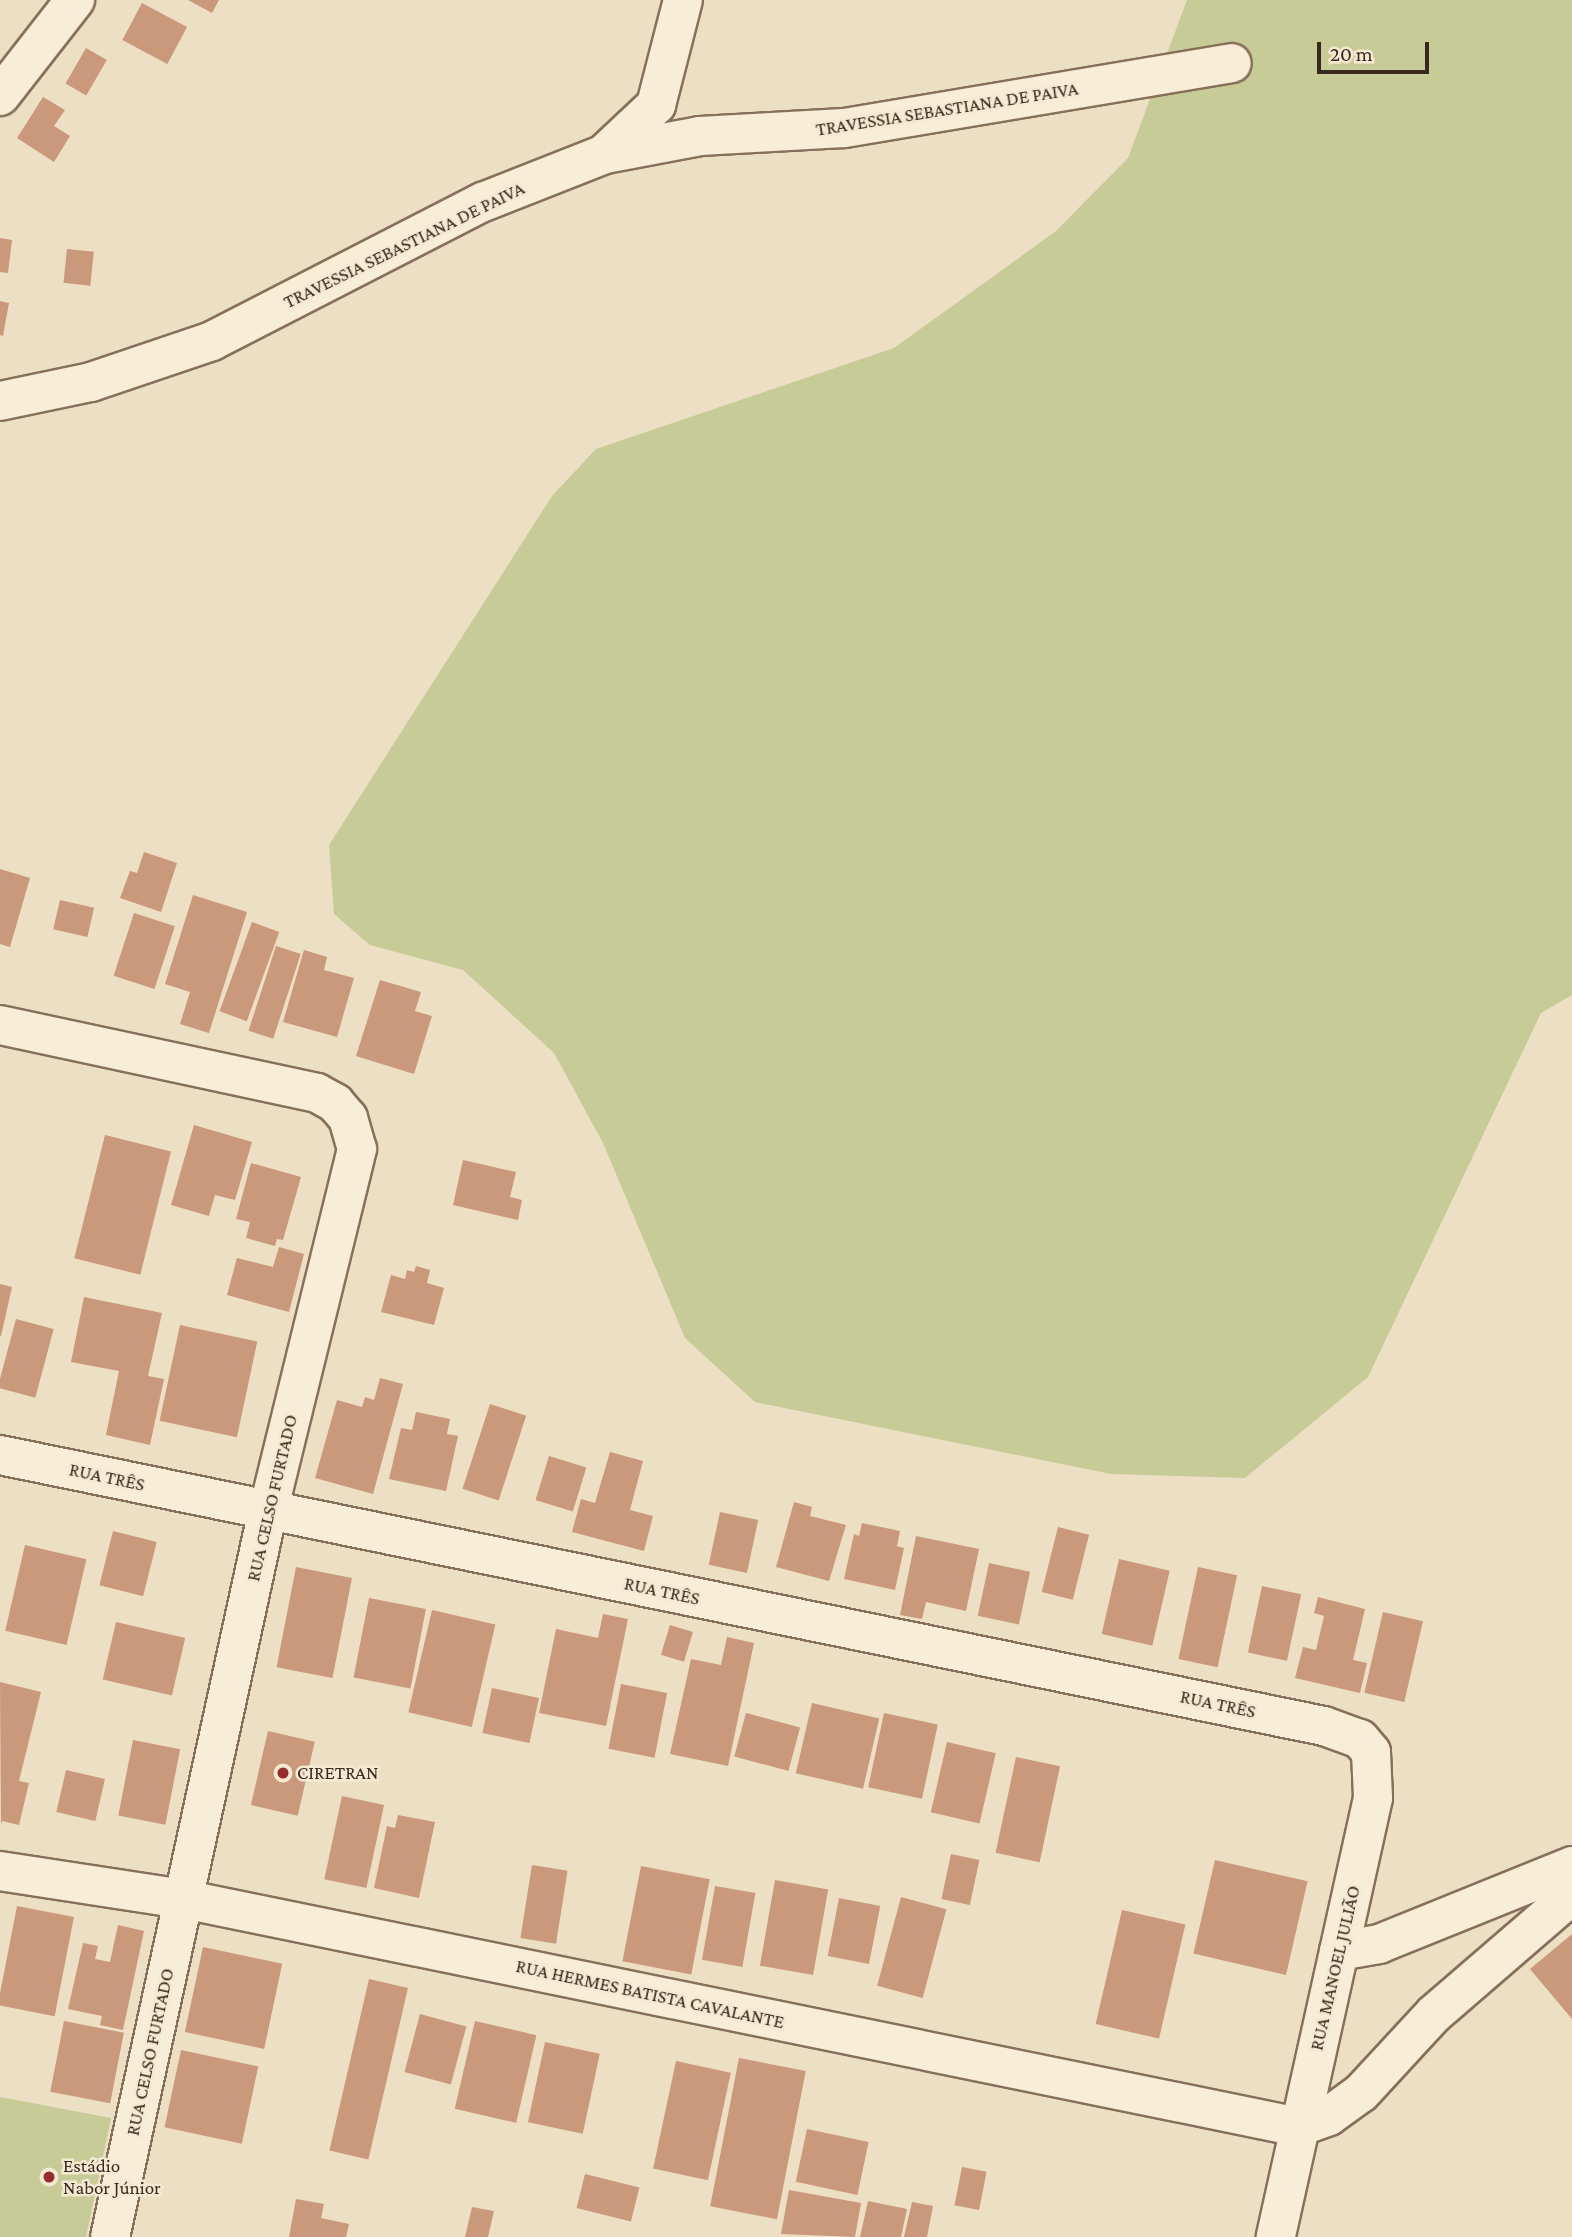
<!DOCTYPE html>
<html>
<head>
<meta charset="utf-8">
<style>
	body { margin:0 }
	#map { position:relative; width:1572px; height:2237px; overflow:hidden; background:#eddfc3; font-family:"Crimson Pro",serif }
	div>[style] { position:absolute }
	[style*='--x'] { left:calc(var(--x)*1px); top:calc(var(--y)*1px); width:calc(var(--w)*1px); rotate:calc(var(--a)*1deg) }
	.green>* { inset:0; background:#c7cb97 }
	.building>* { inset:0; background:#ca987a; transform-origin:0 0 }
	.roads { filter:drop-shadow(2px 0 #87705a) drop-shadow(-2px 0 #87705a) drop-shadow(0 2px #87705a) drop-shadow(0 -2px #87705a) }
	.minor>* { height:38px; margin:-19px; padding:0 19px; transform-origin:19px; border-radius:19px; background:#f8edd6 }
	.dots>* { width:19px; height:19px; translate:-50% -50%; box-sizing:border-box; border:4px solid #f5e9d2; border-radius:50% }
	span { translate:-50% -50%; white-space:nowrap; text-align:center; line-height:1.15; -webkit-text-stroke:5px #f5e9d2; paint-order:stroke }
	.street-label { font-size:19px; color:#37291e }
	.poi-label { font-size:19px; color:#37291e }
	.left { translate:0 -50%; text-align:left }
	.scale { position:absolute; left:1317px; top:42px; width:112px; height:32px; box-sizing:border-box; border:4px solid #37291e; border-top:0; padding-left:9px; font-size:21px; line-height:24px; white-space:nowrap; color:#37291e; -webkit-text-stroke:5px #f5e9d2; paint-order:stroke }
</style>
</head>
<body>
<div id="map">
	<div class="green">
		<i style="clip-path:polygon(1187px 0,1572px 0,1572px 995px,1541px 1013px,1368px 1377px,1245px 1478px,1111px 1474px,755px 1402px,685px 1338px,603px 1143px,554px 1053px,463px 970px,370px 945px,334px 914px,329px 845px,552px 496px,596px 449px,894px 348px,1056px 231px,1128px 158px)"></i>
		<i style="clip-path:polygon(0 2097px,111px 2118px,86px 2237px,0 2237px)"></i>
	</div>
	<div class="building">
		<i style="clip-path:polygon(188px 0,219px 0,212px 13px)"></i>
		<i style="left:142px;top:3px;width:51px;height:42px;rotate:28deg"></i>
		<i style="left:86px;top:48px;width:24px;height:41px;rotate:30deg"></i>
		<i style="clip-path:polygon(43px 97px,65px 110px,54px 126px,70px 136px,54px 162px,17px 138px)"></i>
		<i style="clip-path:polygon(0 238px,12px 240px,8px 273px,0 272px)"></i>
		<i style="left:67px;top:249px;width:27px;height:34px;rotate:6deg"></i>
		<i style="clip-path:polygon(0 301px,9px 303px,3px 336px,0 335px)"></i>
		<i style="clip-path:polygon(144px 852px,177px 863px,161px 912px,120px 898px,130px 871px,137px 873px)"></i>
		<i style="clip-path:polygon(0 869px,30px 878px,10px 947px,0 944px)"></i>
		<i style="clip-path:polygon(193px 895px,247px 912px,209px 1033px,180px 1024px,190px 992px,165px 984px)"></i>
		<i style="left:60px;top:900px;width:35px;height:30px;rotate:13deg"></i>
		<i style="left:134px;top:913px;width:43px;height:66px;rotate:18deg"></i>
		<i style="left:252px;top:922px;width:29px;height:95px;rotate:20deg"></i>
		<i style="left:276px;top:946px;width:26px;height:89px;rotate:18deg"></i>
		<i style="clip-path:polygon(304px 950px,327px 957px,324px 970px,354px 978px,337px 1037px,283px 1022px)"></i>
		<i style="clip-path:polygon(380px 980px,421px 992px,415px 1011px,432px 1016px,414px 1074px,356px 1056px)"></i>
		<i style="clip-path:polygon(194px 1125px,252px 1142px,235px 1200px,215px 1195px,209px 1216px,171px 1205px)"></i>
		<i style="left:105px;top:1135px;width:68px;height:127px;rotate:14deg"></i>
		<i style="clip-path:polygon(463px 1160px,516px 1172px,510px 1197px,522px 1200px,518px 1220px,453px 1205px)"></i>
		<i style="clip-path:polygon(251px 1163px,301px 1177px,283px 1240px,277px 1239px,275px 1246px,246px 1238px,250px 1222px,236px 1219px)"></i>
		<i style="clip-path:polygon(279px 1247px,304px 1254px,289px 1312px,227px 1295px,237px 1258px,273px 1267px)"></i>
		<i style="clip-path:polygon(416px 1266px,430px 1270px,427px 1283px,444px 1288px,434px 1325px,381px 1312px,391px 1275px,405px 1279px,407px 1270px,414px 1272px)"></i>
		<i style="clip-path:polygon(0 1284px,12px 1287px,1px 1336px,0 1336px)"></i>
		<i style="clip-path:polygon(84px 1297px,162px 1313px,148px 1376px,164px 1379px,150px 1445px,106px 1435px,119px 1371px,71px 1362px)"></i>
		<i style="left:16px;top:1319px;width:39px;height:71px;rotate:15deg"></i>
		<i style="left:180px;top:1325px;width:79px;height:98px;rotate:12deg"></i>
		<i style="clip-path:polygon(380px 1378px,403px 1384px,373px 1494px,315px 1478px,337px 1400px,362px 1407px,365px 1397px,374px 1400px)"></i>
		<i style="left:490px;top:1404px;width:38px;height:89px;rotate:18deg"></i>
		<i style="clip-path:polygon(416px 1412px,450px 1419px,447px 1434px,458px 1436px,446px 1491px,389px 1479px,401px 1428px,412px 1430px)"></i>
		<i style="clip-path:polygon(610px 1452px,643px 1461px,630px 1510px,653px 1516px,644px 1551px,572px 1532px,581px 1499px,595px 1503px)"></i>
		<i style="left:549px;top:1456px;width:39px;height:46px;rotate:17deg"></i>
		<i style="clip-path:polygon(794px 1502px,812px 1507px,810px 1516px,846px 1525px,829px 1581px,776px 1567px)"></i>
		<i style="left:720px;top:1512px;width:39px;height:54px;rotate:12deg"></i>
		<i style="clip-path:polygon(862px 1523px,900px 1531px,897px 1546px,904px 1548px,895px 1590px,844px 1579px,854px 1534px,859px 1536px)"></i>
		<i style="left:1058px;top:1527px;width:32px;height:67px;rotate:14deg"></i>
		<i style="left:113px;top:1531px;width:45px;height:56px;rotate:14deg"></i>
		<i style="clip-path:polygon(916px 1536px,979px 1549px,966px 1611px,926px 1602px,922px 1619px,900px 1615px)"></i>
		<i style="left:25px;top:1545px;width:63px;height:88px;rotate:13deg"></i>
		<i style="left:1119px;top:1559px;width:52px;height:77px;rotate:13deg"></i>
		<i style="left:989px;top:1563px;width:42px;height:54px;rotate:12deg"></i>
		<i style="left:296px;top:1567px;width:57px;height:102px;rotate:11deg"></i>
		<i style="left:1198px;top:1567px;width:40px;height:94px;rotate:12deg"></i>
		<i style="left:1262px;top:1586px;width:40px;height:68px;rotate:12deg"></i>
		<i style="clip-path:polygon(1318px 1597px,1365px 1609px,1353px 1660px,1367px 1663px,1360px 1693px,1295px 1678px,1303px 1647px,1316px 1650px,1324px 1616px,1314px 1613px)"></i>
		<i style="left:369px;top:1598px;width:58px;height:81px;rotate:11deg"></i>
		<i style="left:432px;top:1610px;width:65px;height:105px;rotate:13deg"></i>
		<i style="left:1383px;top:1612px;width:41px;height:83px;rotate:13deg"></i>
		<i style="clip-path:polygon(603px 1614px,628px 1619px,606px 1726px,539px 1713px,556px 1629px,598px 1638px)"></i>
		<i style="left:116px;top:1622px;width:71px;height:59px;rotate:13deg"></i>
		<i style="left:670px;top:1625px;width:24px;height:31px;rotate:17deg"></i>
		<i style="clip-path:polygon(727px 1637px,754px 1643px,728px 1766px,670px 1754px,691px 1659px,721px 1665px)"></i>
		<i style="clip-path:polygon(0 1682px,41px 1692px,19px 1781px,29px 1783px,19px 1825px,2px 1821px,1px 1826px)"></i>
		<i style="left:621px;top:1684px;width:47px;height:66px;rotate:11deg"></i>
		<i style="left:492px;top:1688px;width:48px;height:46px;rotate:12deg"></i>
		<i style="left:812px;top:1703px;width:69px;height:72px;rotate:13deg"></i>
		<i style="left:746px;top:1713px;width:56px;height:45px;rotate:15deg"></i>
		<i style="left:884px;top:1713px;width:55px;height:76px;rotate:12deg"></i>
		<i style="left:268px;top:1731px;width:48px;height:76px;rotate:13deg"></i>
		<i style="left:133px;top:1740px;width:48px;height:77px;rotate:11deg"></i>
		<i style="left:947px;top:1742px;width:50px;height:72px;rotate:13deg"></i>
		<i style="left:1016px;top:1757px;width:45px;height:98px;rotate:12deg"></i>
		<i style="left:66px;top:1770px;width:40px;height:43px;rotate:13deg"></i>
		<i style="left:342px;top:1796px;width:43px;height:85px;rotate:12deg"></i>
		<i style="clip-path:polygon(398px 1815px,435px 1822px,419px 1898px,374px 1888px,387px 1826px,395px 1828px)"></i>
		<i style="left:951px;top:1854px;width:29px;height:46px;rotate:12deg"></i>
		<i style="left:1215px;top:1860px;width:95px;height:96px;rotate:13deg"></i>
		<i style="left:532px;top:1865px;width:36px;height:74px;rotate:9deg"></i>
		<i style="left:641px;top:1866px;width:70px;height:97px;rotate:11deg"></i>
		<i style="left:775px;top:1880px;width:54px;height:87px;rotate:10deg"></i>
		<i style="left:715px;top:1886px;width:41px;height:75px;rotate:10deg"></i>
		<i style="left:901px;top:1897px;width:47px;height:92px;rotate:15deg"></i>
		<i style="left:839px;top:1898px;width:42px;height:59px;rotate:11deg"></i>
		<i style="left:17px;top:1906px;width:58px;height:101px;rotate:11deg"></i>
		<i style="left:1122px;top:1910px;width:65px;height:117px;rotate:13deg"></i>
		<i style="clip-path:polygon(118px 1925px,144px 1931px,123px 2030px,100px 2025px,102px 2016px,68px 2009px,83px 1943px,98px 1946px,95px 1959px,110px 1962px)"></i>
		<i style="clip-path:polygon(1572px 1934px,1572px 2019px,1530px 1969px)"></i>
		<i style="left:203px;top:1947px;width:81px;height:87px;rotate:12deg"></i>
		<i style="left:369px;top:1979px;width:40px;height:176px;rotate:13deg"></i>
		<i style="left:420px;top:2014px;width:48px;height:60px;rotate:15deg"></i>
		<i style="left:64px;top:2021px;width:61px;height:72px;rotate:11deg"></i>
		<i style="left:475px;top:2021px;width:63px;height:90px;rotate:13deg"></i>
		<i style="left:545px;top:2042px;width:56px;height:82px;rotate:12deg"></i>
		<i style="left:181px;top:2050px;width:79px;height:79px;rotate:12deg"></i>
		<i style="left:739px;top:2058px;width:68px;height:151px;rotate:11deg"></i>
		<i style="left:676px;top:2061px;width:56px;height:110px;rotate:12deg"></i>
		<i style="left:807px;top:2129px;width:63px;height:54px;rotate:12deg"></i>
		<i style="left:962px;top:2167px;width:25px;height:39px;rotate:11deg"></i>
		<i style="left:585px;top:2174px;width:56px;height:35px;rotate:14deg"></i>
		<i style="clip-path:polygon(789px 2190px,861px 2203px,855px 2237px,781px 2234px)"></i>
		<i style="clip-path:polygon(296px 2199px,324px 2204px,321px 2218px,349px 2224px,346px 2237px,289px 2237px)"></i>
		<i style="clip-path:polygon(868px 2201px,907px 2209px,901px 2237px,860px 2237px)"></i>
		<i style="clip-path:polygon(912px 2202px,933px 2206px,927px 2237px,904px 2237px)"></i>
		<i style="clip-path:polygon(472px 2207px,494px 2211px,488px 2237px,465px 2237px)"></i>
	</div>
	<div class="roads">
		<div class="minor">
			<i style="--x:0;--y:96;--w:122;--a:-52"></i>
			<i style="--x:606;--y:152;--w:69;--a:-43.2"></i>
			<i style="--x:656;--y:105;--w:108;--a:-75.6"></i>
			<i style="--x:0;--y:401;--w:93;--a:-11.8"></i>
			<i style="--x:91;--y:382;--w:128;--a:-18.7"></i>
			<i style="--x:212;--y:341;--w:305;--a:-27.2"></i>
			<i style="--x:483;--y:202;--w:131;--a:-21.5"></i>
			<i style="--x:605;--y:154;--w:97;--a:-10.7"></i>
			<i style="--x:700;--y:136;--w:144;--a:-3.2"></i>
			<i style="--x:844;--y:128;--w:393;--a:-9.5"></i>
			<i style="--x:0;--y:1025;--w:324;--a:12.1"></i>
			<i style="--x:317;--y:1093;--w:21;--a:29"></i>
			<i style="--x:335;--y:1103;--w:20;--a:49"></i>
			<i style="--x:348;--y:1118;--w:32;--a:74"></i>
			<i style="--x:357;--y:1149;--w:372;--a:103.8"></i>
			<i style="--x:268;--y:1510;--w:744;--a:102.26"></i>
			<i style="--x:0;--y:1455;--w:1351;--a:11.57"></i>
			<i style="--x:1324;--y:1726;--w:38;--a:20"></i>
			<i style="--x:1360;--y:1739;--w:17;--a:50"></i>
			<i style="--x:1371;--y:1752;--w:46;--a:87.5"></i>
			<i style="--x:1373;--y:1798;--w:450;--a:102.5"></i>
			<i style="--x:0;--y:1871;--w:185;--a:8.7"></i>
			<i style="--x:183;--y:1899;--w:1139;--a:11.55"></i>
			<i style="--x:1299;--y:2127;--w:32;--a:-20"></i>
			<i style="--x:1329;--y:2116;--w:39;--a:-36"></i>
			<i style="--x:1361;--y:2093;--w:108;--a:-47.3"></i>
			<i style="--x:1434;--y:2014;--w:182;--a:-40.8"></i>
			<i style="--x:1339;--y:1951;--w:41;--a:-9.9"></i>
			<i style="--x:1379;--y:1944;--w:208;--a:-22"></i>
		</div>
	</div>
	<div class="dots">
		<i style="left:283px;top:1773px;background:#942c30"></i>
		<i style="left:49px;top:2177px;background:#942c30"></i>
	</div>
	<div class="street-label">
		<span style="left:947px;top:109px;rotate:-9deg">TRAVESSIA SEBASTIANA DE PAIVA</span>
		<span style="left:404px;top:245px;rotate:-26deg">TRAVESSIA SEBASTIANA DE PAIVA</span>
		<span style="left:107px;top:1477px;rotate:12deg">RUA TRÊS</span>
		<span style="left:272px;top:1498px;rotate:-77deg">RUA CELSO FURTADO</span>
		<span style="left:662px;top:1591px;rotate:12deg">RUA TRÊS</span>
		<span style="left:1218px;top:1704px;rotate:12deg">RUA TRÊS</span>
		<span style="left:1335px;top:1968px;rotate:-77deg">RUA MANOEL JULIÃO</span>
		<span style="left:650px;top:1994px;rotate:12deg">RUA HERMES BATISTA CAVALANTE</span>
		<span style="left:150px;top:2052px;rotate:-78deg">RUA CELSO FURTADO</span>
	</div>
	<div class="poi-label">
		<span class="left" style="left:297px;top:1773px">CIRETRAN</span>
		<span class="left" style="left:63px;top:2177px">Estádio<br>Nabor Júnior</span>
	</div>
	<div class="scale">20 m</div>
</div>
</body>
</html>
